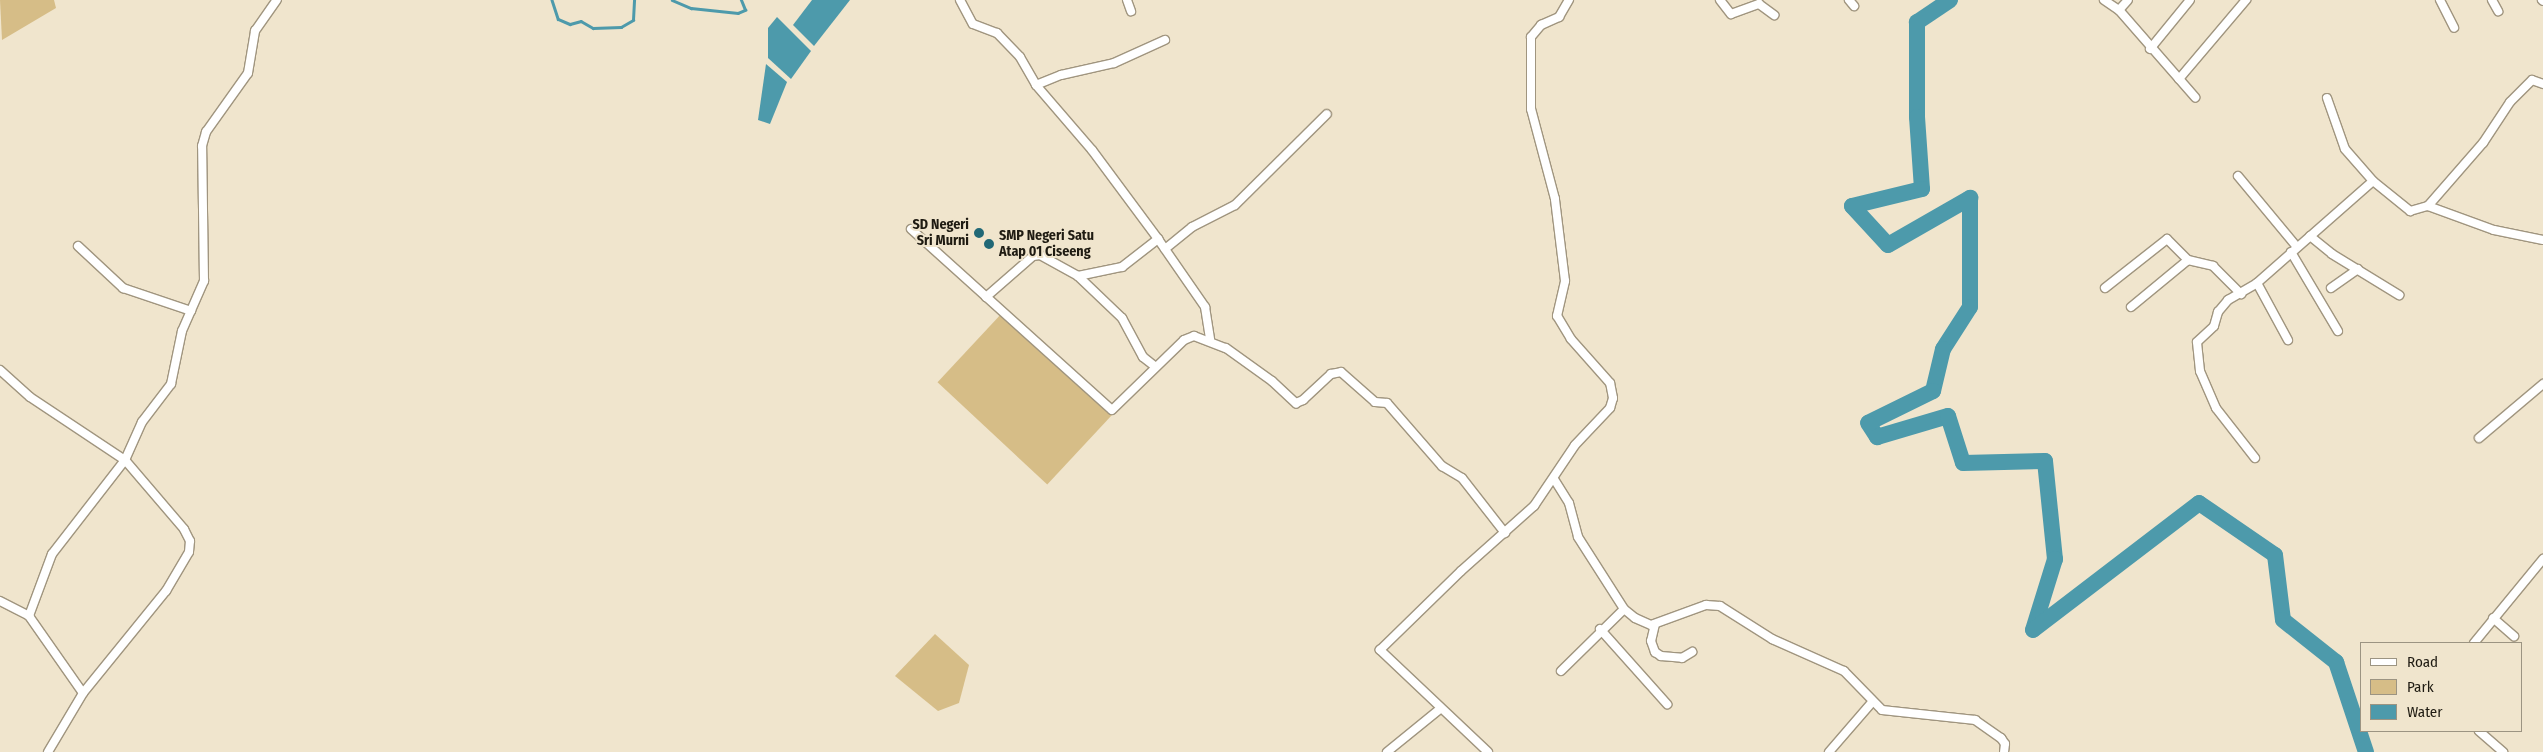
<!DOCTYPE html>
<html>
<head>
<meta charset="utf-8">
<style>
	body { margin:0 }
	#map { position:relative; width:2543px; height:752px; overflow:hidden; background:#f0e5cd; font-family:"Fira Sans Condensed",sans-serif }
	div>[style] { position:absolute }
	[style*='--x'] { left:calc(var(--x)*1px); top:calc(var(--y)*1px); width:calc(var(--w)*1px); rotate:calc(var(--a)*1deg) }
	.green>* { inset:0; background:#d6bd87; transform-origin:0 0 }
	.water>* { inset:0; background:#4d9aab }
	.stream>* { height:2.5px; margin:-1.25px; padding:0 1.25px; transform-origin:1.25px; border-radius:1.25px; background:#4d9aab }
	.river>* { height:16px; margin:-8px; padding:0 8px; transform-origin:8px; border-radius:8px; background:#4d9aab }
	.roads { filter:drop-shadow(1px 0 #a0957f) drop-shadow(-1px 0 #a0957f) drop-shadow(0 1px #a0957f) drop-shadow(0 -1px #a0957f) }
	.minor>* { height:8px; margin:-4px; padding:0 4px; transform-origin:4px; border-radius:4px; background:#fff }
	.dots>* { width:14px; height:14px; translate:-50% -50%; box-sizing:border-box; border:2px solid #f0e5cd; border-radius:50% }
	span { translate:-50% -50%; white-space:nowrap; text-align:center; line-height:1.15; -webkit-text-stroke:4px #f0e5cd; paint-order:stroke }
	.poi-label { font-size:14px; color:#1f1b12; font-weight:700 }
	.right { translate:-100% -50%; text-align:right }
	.left { translate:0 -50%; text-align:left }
	.legend { position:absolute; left:2360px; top:642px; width:162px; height:90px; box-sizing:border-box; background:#f0e5cd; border:1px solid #9c9482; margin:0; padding:6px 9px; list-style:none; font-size:15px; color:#1f1b12 }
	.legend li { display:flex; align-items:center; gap:10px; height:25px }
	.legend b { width:25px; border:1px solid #9c9482 }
</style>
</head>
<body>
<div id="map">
	<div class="green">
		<i style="clip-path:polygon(0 0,54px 0,56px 8px,2px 40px)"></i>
		<i style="left:1003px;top:312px;width:150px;height:96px;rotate:43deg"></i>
		<i style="clip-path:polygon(935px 634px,969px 665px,959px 703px,938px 711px,895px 676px)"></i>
	</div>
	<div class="water">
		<i style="clip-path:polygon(812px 0,850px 0,814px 46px,793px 25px)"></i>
		<i style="clip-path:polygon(777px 17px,811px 51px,791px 79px,768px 58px,768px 28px)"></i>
		<i style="clip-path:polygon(766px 64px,787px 82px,770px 124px,758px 120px)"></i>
	</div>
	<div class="stream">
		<i style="--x:552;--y:0;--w:20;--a:72"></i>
		<i style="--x:558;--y:19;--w:13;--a:23"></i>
		<i style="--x:570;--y:24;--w:11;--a:-15"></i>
		<i style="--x:581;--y:21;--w:14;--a:30"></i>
		<i style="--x:593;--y:28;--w:28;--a:-2"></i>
		<i style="--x:621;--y:27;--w:14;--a:-30"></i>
		<i style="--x:633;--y:20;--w:20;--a:-87"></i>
		<i style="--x:672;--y:0;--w:21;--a:23"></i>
		<i style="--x:691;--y:8;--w:47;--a:6.1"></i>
		<i style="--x:738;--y:13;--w:8;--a:-23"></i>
		<i style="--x:745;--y:10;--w:11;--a:-112"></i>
	</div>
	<div class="river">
		<i style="--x:1950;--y:0;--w:40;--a:146"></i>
		<i style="--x:1917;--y:22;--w:95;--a:90"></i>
		<i style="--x:1917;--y:117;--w:72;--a:86"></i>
		<i style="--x:1922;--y:189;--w:72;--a:166.3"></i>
		<i style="--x:1852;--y:206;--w:53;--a:47.3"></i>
		<i style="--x:1888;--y:245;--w:95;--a:-29.8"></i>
		<i style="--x:1970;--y:198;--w:109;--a:90"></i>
		<i style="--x:1970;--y:307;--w:50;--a:122.7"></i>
		<i style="--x:1943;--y:349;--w:43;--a:103.4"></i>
		<i style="--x:1933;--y:391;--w:72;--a:153.8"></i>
		<i style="--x:1868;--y:423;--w:17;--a:57"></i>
		<i style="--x:1877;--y:437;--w:74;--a:-16.5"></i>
		<i style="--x:1948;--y:416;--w:49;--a:72.3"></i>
		<i style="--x:1963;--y:463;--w:82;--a:-1.4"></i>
		<i style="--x:2045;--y:461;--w:99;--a:84.2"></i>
		<i style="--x:2055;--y:559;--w:74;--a:107.2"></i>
		<i style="--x:2033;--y:630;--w:209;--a:-37.4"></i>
		<i style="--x:2199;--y:503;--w:92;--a:34.4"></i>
		<i style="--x:2275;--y:555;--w:65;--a:83"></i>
		<i style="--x:2283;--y:620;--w:68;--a:38.4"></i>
		<i style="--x:2336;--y:662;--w:95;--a:71.6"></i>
	</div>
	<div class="roads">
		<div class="minor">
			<i style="--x:960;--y:0;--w:27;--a:62"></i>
			<i style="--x:973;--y:24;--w:26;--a:21"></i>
			<i style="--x:997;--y:33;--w:33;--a:46"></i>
			<i style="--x:1020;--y:57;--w:32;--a:60"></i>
			<i style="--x:1036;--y:85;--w:86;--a:49.3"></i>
			<i style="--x:1092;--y:150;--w:111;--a:53.4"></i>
			<i style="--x:1158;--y:239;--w:83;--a:55.3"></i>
			<i style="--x:1205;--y:307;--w:33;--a:81"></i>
			<i style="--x:1127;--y:0;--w:12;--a:70"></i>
			<i style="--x:1720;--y:0;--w:18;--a:52"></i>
			<i style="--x:1731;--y:14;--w:30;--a:-20"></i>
			<i style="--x:1759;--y:4;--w:19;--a:36"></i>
			<i style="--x:1849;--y:0;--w:8;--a:50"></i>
			<i style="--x:2104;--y:0;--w:18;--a:34"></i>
			<i style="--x:2119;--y:10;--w:116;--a:48.9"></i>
			<i style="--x:2440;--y:0;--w:31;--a:63"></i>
			<i style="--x:2492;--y:0;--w:13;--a:61"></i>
			<i style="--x:2542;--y:0;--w:1;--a:45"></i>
			<i style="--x:2119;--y:10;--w:13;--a:-48"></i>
			<i style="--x:2150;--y:49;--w:63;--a:-50.8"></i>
			<i style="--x:2179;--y:79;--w:104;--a:-49.7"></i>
			<i style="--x:1036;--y:85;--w:27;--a:-22"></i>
			<i style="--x:1061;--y:75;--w:54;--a:-12.8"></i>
			<i style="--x:1114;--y:63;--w:56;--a:-24.3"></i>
			<i style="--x:2327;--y:98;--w:54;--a:70.6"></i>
			<i style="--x:2345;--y:149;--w:43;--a:48.8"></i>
			<i style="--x:2238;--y:176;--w:92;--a:50.3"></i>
			<i style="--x:2428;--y:206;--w:84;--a:-48.9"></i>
			<i style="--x:2483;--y:143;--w:49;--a:-56.6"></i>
			<i style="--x:2510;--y:102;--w:31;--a:-45"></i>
			<i style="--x:2532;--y:80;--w:12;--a:20"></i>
			<i style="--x:911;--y:229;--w:270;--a:42"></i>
			<i style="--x:1112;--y:410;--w:100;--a:-44.2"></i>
			<i style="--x:1184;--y:340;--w:11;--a:-22"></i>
			<i style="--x:1194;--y:336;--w:34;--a:21"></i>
			<i style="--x:1226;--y:348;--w:57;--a:35.7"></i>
			<i style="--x:1272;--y:381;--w:33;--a:43"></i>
			<i style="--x:1296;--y:403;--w:8;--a:-23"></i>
			<i style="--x:1303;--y:400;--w:38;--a:-43"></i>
			<i style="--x:1331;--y:374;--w:10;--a:-11"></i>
			<i style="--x:1341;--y:372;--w:45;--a:41.4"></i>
			<i style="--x:1375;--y:402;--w:12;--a:5"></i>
			<i style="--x:1387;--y:403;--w:84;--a:48.9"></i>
			<i style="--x:1442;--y:466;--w:23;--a:31"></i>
			<i style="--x:1462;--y:478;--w:70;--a:52"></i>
			<i style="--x:2310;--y:236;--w:28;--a:39"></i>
			<i style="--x:2332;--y:254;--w:79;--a:31.5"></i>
			<i style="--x:78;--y:246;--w:62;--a:43"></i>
			<i style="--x:123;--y:288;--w:72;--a:18.7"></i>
			<i style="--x:1165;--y:249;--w:35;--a:-39"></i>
			<i style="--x:1192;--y:227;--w:48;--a:-27.1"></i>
			<i style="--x:1235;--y:205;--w:129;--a:-44.7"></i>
			<i style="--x:2291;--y:252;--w:92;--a:59.3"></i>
			<i style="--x:1078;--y:276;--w:61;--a:43.7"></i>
			<i style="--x:1122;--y:318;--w:44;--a:61.7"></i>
			<i style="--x:1143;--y:357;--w:16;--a:38"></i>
			<i style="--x:2257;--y:283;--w:65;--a:61.5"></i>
			<i style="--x:2105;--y:288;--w:79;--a:-38.3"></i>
			<i style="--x:2167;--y:239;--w:30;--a:45"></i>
			<i style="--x:2188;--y:260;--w:26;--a:13"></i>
			<i style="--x:2213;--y:266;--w:40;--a:45"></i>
			<i style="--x:2331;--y:288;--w:33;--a:-35"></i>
			<i style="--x:986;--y:297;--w:62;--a:-41.1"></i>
			<i style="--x:1033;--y:256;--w:7;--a:-8"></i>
			<i style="--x:1040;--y:255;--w:43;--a:28.9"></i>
			<i style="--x:1078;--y:276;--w:45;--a:-11.6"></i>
			<i style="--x:1122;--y:267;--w:46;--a:-37.9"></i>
			<i style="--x:2131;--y:307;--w:74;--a:-39.5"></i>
			<i style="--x:0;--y:370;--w:40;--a:42"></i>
			<i style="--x:30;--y:397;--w:114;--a:33.6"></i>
			<i style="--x:125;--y:460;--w:119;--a:127.8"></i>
			<i style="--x:52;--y:554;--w:66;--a:110.4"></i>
			<i style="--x:2479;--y:438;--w:84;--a:-40.2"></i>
			<i style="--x:2255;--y:458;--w:63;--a:-128"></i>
			<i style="--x:2216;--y:408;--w:40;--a:-113.4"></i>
			<i style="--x:2200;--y:371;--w:29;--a:-96"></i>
			<i style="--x:2197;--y:342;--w:23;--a:-43"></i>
			<i style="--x:2214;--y:326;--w:15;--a:-74"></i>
			<i style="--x:2218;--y:312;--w:16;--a:-50"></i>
			<i style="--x:2228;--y:300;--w:34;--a:-30"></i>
			<i style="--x:2257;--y:283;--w:154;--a:-41.3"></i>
			<i style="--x:2373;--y:181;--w:48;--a:39"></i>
			<i style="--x:2410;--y:211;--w:19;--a:-16"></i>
			<i style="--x:2428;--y:206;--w:70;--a:20"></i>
			<i style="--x:2494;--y:230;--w:50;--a:11.5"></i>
			<i style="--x:1554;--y:479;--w:28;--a:58"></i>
			<i style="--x:1569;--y:503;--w:35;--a:75"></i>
			<i style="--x:1578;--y:537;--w:85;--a:57.4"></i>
			<i style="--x:1624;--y:609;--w:14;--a:39"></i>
			<i style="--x:1635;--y:618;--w:17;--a:24"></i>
			<i style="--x:1651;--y:625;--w:59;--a:-20"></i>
			<i style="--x:1706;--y:605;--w:14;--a:4"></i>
			<i style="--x:1720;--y:606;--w:62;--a:32.4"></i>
			<i style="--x:1772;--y:639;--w:79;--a:24"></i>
			<i style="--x:1844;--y:671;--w:54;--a:45.7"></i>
			<i style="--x:1882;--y:710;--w:94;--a:6.1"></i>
			<i style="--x:1975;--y:720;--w:32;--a:35"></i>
			<i style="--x:2001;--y:738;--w:7;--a:56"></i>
			<i style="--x:2005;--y:744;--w:8;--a:97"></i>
			<i style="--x:0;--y:601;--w:33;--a:27"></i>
			<i style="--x:29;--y:616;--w:94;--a:55"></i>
			<i style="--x:2493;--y:618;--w:28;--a:41"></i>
			<i style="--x:1655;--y:624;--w:17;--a:103"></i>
			<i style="--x:1651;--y:641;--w:12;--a:70"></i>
			<i style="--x:1655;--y:652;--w:7;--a:34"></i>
			<i style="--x:1661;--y:656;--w:21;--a:5"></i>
			<i style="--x:1682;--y:658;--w:12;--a:-31"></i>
			<i style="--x:1600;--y:629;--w:101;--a:48.2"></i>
			<i style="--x:2474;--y:643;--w:109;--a:-50.6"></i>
			<i style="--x:1561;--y:671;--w:88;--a:-44.5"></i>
			<i style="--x:2479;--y:731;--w:32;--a:41"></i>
			<i style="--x:48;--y:752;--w:69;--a:-59.3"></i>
			<i style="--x:83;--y:693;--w:132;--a:-50.9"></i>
			<i style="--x:166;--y:591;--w:45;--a:-59.5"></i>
			<i style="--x:189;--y:552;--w:11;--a:-85"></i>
			<i style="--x:190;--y:541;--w:13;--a:-117"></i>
			<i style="--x:184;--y:529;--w:91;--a:-130.5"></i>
			<i style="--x:125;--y:460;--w:42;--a:-65.9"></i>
			<i style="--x:142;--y:422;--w:48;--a:-52.7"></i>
			<i style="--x:171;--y:384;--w:54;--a:-78.3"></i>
			<i style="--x:182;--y:331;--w:55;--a:-66.3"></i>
			<i style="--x:204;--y:281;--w:135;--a:-90.8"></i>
			<i style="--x:202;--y:146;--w:15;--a:-74"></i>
			<i style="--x:206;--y:132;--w:72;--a:-54.6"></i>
			<i style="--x:248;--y:73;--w:43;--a:-80.5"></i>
			<i style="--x:255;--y:31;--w:38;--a:-55"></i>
			<i style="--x:1387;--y:752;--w:68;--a:-39.1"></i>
			<i style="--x:1488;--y:752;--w:149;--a:-136.6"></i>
			<i style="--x:1380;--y:650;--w:113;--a:-44.3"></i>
			<i style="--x:1461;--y:571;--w:98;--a:-41.7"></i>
			<i style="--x:1534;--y:506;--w:73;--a:-56.1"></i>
			<i style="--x:1575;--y:445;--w:51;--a:-46.6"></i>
			<i style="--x:1610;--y:408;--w:10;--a:-73"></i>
			<i style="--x:1613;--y:398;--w:15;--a:-101"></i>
			<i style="--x:1610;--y:383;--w:59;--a:-131.6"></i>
			<i style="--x:1571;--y:339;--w:27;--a:-121"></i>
			<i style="--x:1557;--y:316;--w:36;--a:-77"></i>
			<i style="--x:1565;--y:281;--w:83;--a:-97"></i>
			<i style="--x:1555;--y:199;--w:93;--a:-104.9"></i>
			<i style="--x:1531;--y:109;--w:72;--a:-90"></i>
			<i style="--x:1531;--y:37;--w:16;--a:-50"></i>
			<i style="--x:1541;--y:25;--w:20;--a:-24"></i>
			<i style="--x:1559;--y:17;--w:20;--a:-60"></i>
			<i style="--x:1829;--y:752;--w:67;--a:-49.2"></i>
		</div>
	</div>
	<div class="dots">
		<i style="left:979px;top:233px;background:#216876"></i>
		<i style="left:989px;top:244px;background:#216876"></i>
	</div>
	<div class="poi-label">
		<span class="right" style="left:969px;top:233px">SD Negeri<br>Sri Murni</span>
		<span class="left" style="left:999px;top:244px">SMP Negeri Satu<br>Atap 01 Ciseeng</span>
	</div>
	<ul class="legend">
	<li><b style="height:6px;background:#fff"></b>Road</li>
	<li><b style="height:14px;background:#d6bd87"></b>Park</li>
	<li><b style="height:14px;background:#4d9aab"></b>Water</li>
	</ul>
</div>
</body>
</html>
